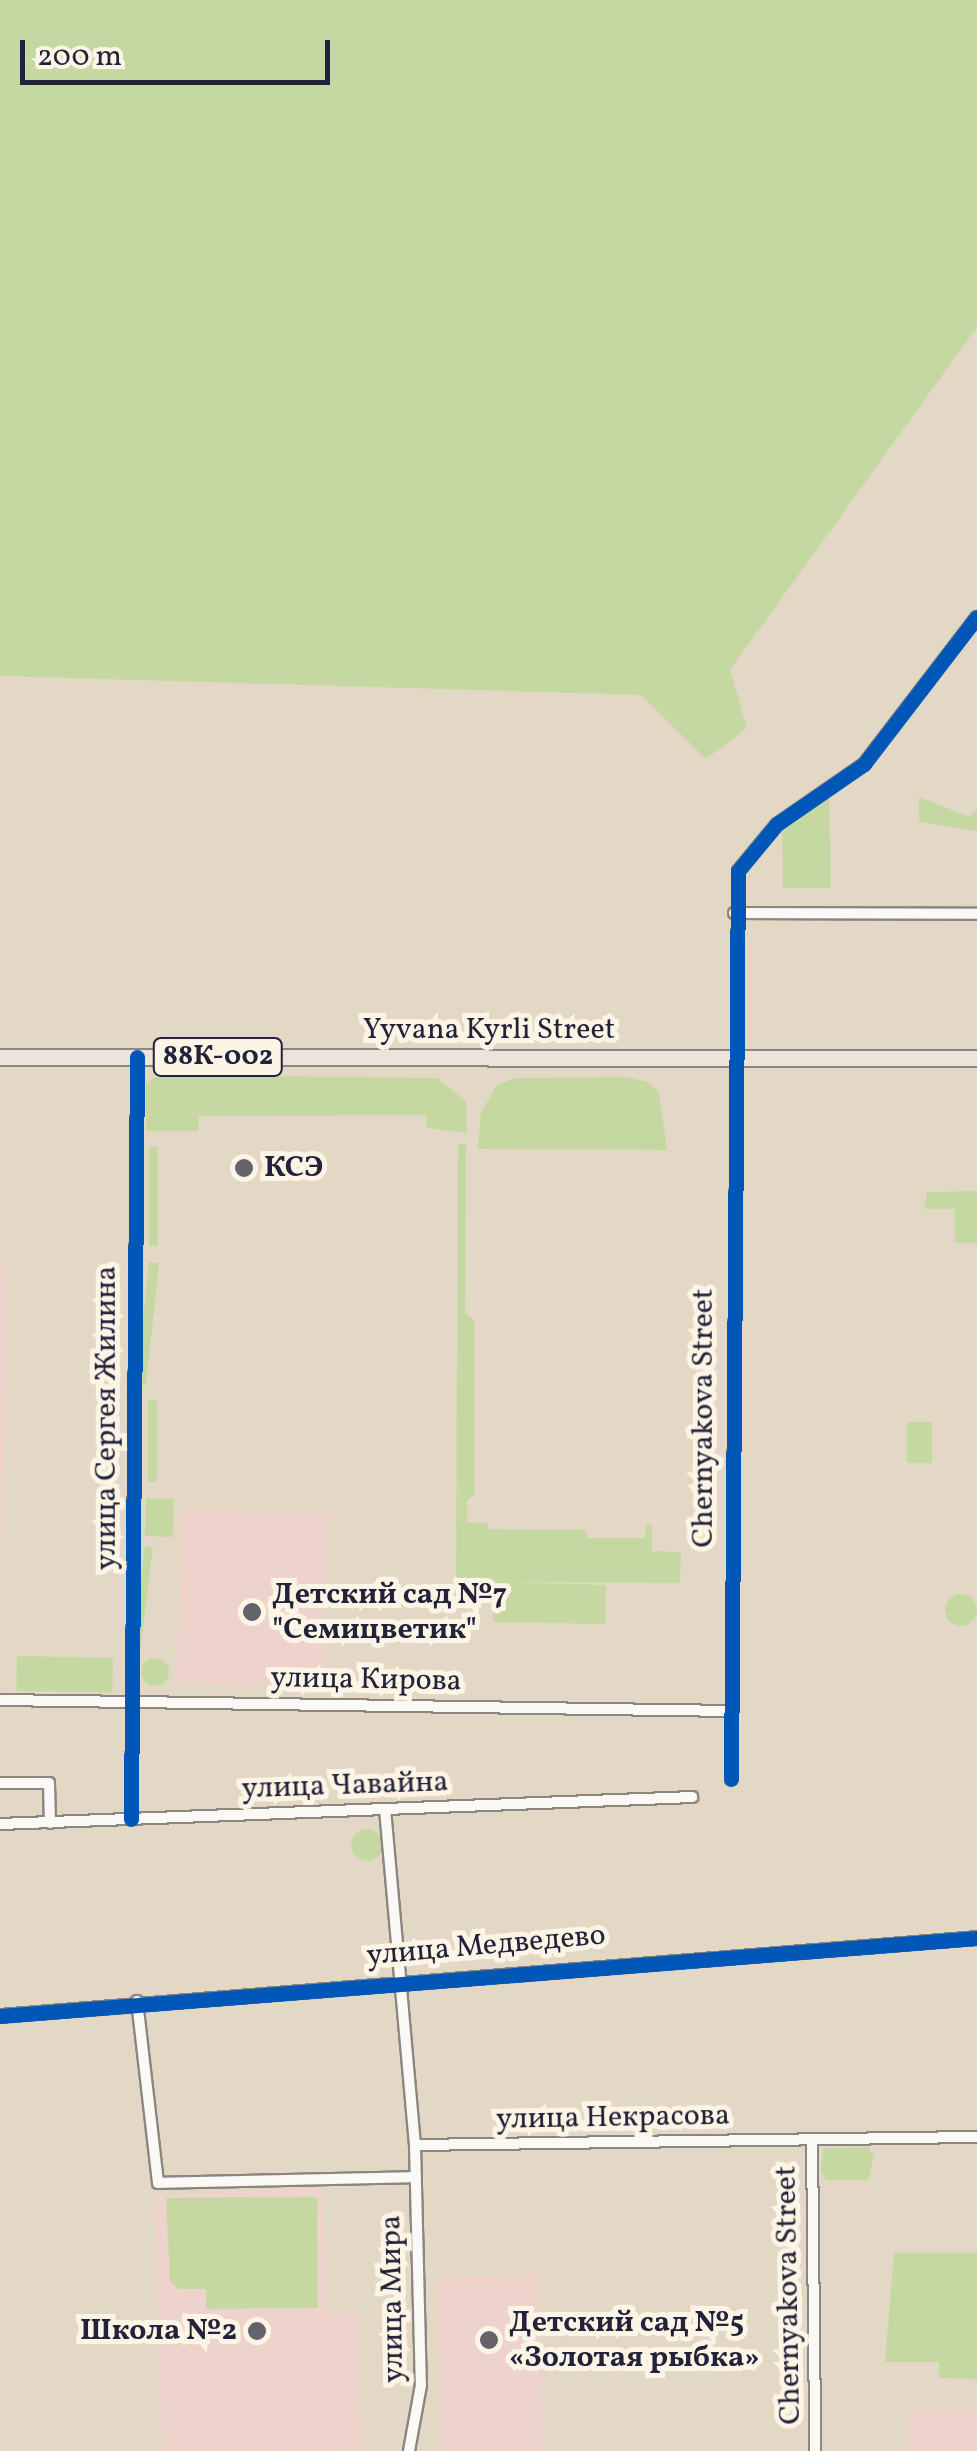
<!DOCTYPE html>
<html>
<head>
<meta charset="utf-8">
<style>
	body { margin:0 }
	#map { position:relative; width:977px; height:2451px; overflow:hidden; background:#e3d8c6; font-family:Vollkorn,serif }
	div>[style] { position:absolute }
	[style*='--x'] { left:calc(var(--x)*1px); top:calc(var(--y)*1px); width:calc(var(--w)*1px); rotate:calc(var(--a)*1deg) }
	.built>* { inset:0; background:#eed3cc; transform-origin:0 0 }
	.green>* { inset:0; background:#c6d8a1; transform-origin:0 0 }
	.round { border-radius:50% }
	.roads { filter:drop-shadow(2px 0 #8c8681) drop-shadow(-2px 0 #8c8681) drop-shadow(0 2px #8c8681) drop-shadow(0 -2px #8c8681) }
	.minor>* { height:10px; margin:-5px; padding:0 5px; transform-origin:5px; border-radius:5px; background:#fbf9f6 }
	.tertiary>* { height:12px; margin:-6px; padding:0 6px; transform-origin:6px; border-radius:6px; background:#fbf9f6 }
	.primary>* { height:15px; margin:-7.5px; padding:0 7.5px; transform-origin:7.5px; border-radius:7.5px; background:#ece4da }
	.cycleway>* { height:15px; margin:-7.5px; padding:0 7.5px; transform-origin:7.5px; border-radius:7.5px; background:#0057b8 }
	.dots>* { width:28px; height:28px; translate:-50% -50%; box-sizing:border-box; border:5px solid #fcf5e5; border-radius:50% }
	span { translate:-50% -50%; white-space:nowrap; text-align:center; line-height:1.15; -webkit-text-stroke:10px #fcf5e5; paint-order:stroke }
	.shield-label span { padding:2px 8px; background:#fcf5e5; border:2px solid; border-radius:8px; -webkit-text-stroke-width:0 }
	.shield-label { font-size:28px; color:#22223b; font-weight:700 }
	.street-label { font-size:30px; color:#22223b }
	.poi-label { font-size:30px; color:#22223b; font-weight:700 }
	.left { translate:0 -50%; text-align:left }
	.right { translate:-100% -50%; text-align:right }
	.scale { position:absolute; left:20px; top:40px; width:310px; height:45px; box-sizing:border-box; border:5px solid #22223b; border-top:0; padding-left:12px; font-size:30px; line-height:35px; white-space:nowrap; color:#22223b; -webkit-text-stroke:8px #fcf5e5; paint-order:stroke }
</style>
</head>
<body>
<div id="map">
	<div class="built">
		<i style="clip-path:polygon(0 1268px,6px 1268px,2px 1535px,0 1535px)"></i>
		<i style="left:182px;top:1508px;width:147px;height:174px;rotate:2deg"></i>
		<i style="clip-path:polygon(322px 2186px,326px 2313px,358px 2313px,363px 2450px,162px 2451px,154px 2197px)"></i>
		<i style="left:539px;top:2274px;width:177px;height:102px;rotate:89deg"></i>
		<i style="left:908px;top:2409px;width:69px;height:42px;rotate:1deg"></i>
	</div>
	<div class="green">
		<i style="clip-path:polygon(0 0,977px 0,977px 327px,730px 670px,747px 728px,706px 759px,641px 695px,0 676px)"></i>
		<i style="clip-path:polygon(829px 793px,831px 888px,783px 888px,782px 826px)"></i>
		<i style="clip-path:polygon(919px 797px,970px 817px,977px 809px,977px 831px,919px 822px)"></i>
		<i style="clip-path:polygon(159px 1075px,437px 1078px,466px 1101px,467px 1133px,427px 1128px,426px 1115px,199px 1116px,198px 1131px,146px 1131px,146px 1083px)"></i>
		<i style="clip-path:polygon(627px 1077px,648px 1082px,659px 1093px,667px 1150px,478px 1149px,481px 1112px,497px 1085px,515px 1078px)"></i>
		<i style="clip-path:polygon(458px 1144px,466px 1144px,465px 1313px,474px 1320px,474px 1496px,467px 1500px,467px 1522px,488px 1523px,488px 1529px,586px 1530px,587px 1538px,645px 1538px,646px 1525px,652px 1525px,652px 1551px,681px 1552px,680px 1583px,499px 1582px,606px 1585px,605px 1624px,493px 1622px,494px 1582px,456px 1581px)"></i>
		<i style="left:149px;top:1147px;width:9px;height:99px"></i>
		<i style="clip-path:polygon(977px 1191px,977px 1243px,955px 1243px,955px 1209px,924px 1209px,927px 1192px)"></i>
		<i style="left:149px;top:1262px;width:10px;height:123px;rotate:6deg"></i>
		<i style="left:148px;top:1400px;width:9px;height:82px"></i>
		<i style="left:907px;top:1422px;width:25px;height:41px"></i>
		<i style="left:146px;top:1498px;width:28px;height:38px;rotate:2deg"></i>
		<i style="left:145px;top:1546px;width:8px;height:109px;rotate:7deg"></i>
		<i class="round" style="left:945px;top:1594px;width:32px;height:32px"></i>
		<i style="left:17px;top:1656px;width:96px;height:35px;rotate:1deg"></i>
		<i class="round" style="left:141px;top:1658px;width:28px;height:28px"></i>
		<i class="round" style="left:351px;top:1829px;width:32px;height:32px"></i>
		<i style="clip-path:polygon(868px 2147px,874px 2156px,868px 2180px,826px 2180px,820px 2169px,824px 2148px)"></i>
		<i style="clip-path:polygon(317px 2197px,318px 2308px,206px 2309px,206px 2289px,178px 2289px,170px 2281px,166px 2198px)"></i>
		<i style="clip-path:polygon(894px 2253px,977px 2253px,977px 2379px,939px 2378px,939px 2362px,885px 2362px)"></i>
	</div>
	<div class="roads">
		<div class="minor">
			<i style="--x:734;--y:913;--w:243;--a:0.2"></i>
			<i style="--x:0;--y:1700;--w:731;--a:0.86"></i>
			<i style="--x:731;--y:1779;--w:908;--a:-89.56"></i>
			<i style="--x:738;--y:871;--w:61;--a:-50.3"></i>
			<i style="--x:777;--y:824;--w:106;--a:-34.6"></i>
			<i style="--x:864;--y:764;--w:185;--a:-52.5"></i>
			<i style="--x:0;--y:1783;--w:49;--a:0"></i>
			<i style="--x:49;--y:1783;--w:40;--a:88.6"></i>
			<i style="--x:385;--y:1809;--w:337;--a:84.9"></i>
			<i style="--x:415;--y:2145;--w:240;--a:88.6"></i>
			<i style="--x:421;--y:2385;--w:67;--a:100.3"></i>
			<i style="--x:131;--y:1819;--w:762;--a:-89.55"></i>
			<i style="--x:0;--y:1824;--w:693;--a:-2.23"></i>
			<i style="--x:137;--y:2001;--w:183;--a:83.4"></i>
			<i style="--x:158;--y:2183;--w:258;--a:-1.3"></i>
			<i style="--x:812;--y:2139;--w:312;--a:89.4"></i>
			<i style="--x:415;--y:2145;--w:562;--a:-0.82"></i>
		</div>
		<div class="tertiary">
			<i style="--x:0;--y:2016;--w:980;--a:-4.56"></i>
		</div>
		<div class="primary">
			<i style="--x:0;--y:1057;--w:977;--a:0.06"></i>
		</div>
	</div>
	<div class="cycleway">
		<i style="--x:731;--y:1779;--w:908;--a:-89.56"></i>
		<i style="--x:738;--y:871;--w:61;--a:-50.3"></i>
		<i style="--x:777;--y:824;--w:106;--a:-34.6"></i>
		<i style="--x:864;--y:764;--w:185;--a:-52.5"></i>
		<i style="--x:131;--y:1819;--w:762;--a:-89.55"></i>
		<i style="--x:0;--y:2016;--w:980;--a:-4.56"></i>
	</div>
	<div class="dots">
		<i style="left:244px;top:1168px;background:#66626c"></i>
		<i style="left:252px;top:1612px;background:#66626c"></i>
		<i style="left:257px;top:2331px;background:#66626c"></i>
		<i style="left:489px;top:2340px;background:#66626c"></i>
	</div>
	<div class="shield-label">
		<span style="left:218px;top:1057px">88К-002</span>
	</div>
	<div class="street-label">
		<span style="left:489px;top:1030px">Yyvana Kyrli Street</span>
		<span style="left:107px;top:1418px;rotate:-90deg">улица Сергея Жилина</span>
		<span style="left:704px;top:1418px;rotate:-90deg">Chernyakova Street</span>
		<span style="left:366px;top:1680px;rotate:1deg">улица Кирова</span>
		<span style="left:345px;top:1786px;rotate:-2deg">улица Чавайна</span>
		<span style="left:486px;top:1946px;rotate:-5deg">улица Медведево</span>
		<span style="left:613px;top:2118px;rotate:-1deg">улица Некрасова</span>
		<span style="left:789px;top:2295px;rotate:-91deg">Chernyakova Street</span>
		<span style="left:393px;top:2299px;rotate:-91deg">улица Мира</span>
	</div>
	<div class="poi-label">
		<span class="left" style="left:264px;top:1168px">КСЭ</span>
		<span class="left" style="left:272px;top:1612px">Детский сад №7<br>"Семицветик"</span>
		<span class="left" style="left:509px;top:2340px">Детский сад №5<br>«Золотая рыбка»</span>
		<span class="right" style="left:237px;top:2331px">Школа №2</span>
	</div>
	<div class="scale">200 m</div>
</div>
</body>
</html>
